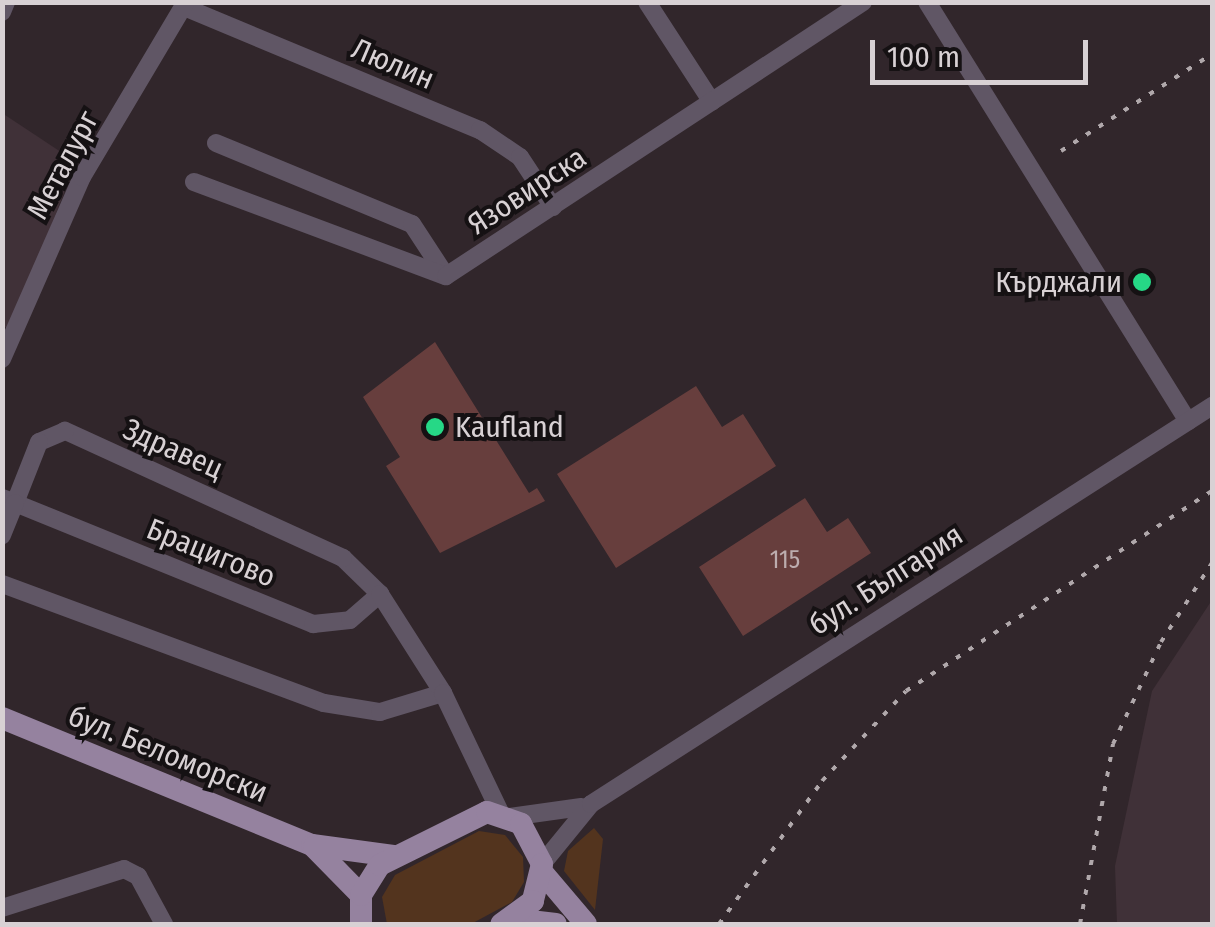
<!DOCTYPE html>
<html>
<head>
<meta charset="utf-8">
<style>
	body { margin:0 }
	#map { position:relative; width:1215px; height:927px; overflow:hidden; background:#31262b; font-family:"Fira Sans Condensed",sans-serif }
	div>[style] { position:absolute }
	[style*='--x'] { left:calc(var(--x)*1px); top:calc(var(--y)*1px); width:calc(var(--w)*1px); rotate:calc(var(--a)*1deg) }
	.built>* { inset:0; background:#403138 }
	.green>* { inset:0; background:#53341e }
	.building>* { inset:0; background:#673e3d }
	.minor>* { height:18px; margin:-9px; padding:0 9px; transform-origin:9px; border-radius:9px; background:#605665 }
	.major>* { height:22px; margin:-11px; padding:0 11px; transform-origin:11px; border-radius:11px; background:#95829f }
	.rail>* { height:4px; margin-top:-2px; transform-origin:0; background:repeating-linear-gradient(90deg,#b0a8ab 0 5px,transparent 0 15px) }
	.dots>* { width:28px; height:28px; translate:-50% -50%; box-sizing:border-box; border:5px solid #151113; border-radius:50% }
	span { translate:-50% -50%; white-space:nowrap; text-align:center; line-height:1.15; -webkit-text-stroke:8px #151113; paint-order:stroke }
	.number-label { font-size:25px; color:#bcacae }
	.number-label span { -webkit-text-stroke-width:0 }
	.street-label { font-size:30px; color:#d8d1d4 }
	.poi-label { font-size:30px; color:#d8d1d4 }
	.right { translate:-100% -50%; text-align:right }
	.left { translate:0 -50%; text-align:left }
	.frame { position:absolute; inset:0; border:5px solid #d8d1d4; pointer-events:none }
	.scale { position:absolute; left:870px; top:40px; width:218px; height:45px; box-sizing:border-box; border:5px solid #d8d1d4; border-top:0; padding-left:12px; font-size:30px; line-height:35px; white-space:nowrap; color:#d8d1d4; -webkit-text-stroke:8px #151113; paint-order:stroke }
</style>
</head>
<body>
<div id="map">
	<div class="built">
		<i style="clip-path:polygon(2px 113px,76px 162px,11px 329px,2px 326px)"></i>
		<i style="clip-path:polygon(1212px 600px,1212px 924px,1117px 924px,1115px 866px,1152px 691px)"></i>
	</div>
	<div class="green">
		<i style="clip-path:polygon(594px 828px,603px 839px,595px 910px,564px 871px,568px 851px)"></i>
		<i style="clip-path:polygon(479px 831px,505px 835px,523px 857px,524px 882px,512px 902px,471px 924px,387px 924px,382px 897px,395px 875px)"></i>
	</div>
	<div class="building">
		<i style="clip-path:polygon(435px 342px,529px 493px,537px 488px,545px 501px,440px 553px,386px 466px,400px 457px,363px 397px)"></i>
		<i style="clip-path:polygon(696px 386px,722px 427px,743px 414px,776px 466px,616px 568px,557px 474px)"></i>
		<i style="clip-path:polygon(805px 498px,827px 532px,848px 518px,871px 553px,743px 636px,699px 567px)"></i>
	</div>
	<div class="minor">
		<i style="--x:647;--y:2;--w:119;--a:57"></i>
		<i style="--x:927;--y:2;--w:494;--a:58.1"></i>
		<i style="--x:184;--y:7;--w:321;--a:22.6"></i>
		<i style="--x:480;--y:130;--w:48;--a:34"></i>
		<i style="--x:520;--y:157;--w:60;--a:56.6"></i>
		<i style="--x:2;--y:12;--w:11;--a:-68"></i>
		<i style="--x:216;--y:143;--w:212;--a:22.5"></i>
		<i style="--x:412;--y:224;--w:62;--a:56.8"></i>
		<i style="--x:194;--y:182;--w:269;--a:20.5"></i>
		<i style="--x:446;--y:276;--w:499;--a:-33.3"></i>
		<i style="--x:2;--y:359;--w:199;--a:-66.3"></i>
		<i style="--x:82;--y:177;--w:204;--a:-59.3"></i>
		<i style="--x:2;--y:498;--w:14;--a:21"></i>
		<i style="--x:15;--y:503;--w:322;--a:22.1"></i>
		<i style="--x:313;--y:624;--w:37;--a:-6"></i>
		<i style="--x:350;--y:620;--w:40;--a:-41"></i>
		<i style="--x:380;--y:594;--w:52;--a:-135.8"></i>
		<i style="--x:343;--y:558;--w:306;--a:-155.4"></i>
		<i style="--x:65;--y:431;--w:28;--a:157"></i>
		<i style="--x:39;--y:442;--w:66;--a:111.5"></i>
		<i style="--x:15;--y:503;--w:35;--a:112"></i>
		<i style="--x:2;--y:584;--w:343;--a:20.3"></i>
		<i style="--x:324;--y:703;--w:57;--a:9.1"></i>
		<i style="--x:380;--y:712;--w:66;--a:-16.8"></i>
		<i style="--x:380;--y:594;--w:117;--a:57.5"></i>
		<i style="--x:443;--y:693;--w:134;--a:64.4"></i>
		<i style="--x:510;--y:817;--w:72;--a:-8"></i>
		<i style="--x:542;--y:864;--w:77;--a:-50.8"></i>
		<i style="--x:591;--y:804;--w:738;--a:-32.66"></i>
		<i style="--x:2;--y:908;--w:128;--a:-17.7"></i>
		<i style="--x:124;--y:869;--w:16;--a:27"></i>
		<i style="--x:138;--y:876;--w:55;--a:61.6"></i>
	</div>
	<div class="major">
		<i style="--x:2;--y:718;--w:335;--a:22.3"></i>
		<i style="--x:312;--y:845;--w:82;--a:7.7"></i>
		<i style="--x:314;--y:847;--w:67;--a:45.6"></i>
		<i style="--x:542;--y:872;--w:68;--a:49.8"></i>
		<i style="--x:513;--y:919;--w:43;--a:6.6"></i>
		<i style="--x:361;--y:924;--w:29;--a:-90"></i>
		<i style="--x:361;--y:895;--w:36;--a:-58"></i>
		<i style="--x:380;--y:865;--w:119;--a:-26.4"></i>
		<i style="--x:487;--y:812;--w:36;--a:19"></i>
		<i style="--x:521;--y:824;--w:45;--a:62.3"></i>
		<i style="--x:542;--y:864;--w:38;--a:104"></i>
		<i style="--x:533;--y:901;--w:39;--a:144"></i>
	</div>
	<div class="rail">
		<i style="--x:1061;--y:151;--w:179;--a:-32.7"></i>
		<i style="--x:719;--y:924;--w:176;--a:-54.2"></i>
		<i style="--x:822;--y:781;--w:123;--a:-47"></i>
		<i style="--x:906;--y:691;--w:366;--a:-33.2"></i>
		<i style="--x:1080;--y:924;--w:183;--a:-79.6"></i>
		<i style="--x:1113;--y:744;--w:113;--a:-64.8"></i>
		<i style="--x:1161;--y:642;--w:94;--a:-57.2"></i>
	</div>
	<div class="dots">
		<i style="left:1142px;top:282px;background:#26d886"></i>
		<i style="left:435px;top:427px;background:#26d886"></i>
	</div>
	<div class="number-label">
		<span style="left:785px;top:560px">115</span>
	</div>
	<div class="street-label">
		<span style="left:393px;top:64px;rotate:23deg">Люлин</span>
		<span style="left:63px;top:165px;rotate:-62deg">Металург</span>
		<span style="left:527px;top:191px;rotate:-33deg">Язовирска</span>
		<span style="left:173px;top:449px;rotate:24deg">Здравец</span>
		<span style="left:211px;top:553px;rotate:22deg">Брацигово</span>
		<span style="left:886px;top:580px;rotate:-33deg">бул. България</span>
		<span style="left:168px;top:754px;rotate:22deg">бул. Беломорски</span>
	</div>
	<div class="poi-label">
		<span class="right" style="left:1122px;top:282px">Кърджали</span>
		<span class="left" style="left:455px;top:427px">Kaufland</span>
	</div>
	<div class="frame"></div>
	<div class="scale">100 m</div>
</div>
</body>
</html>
